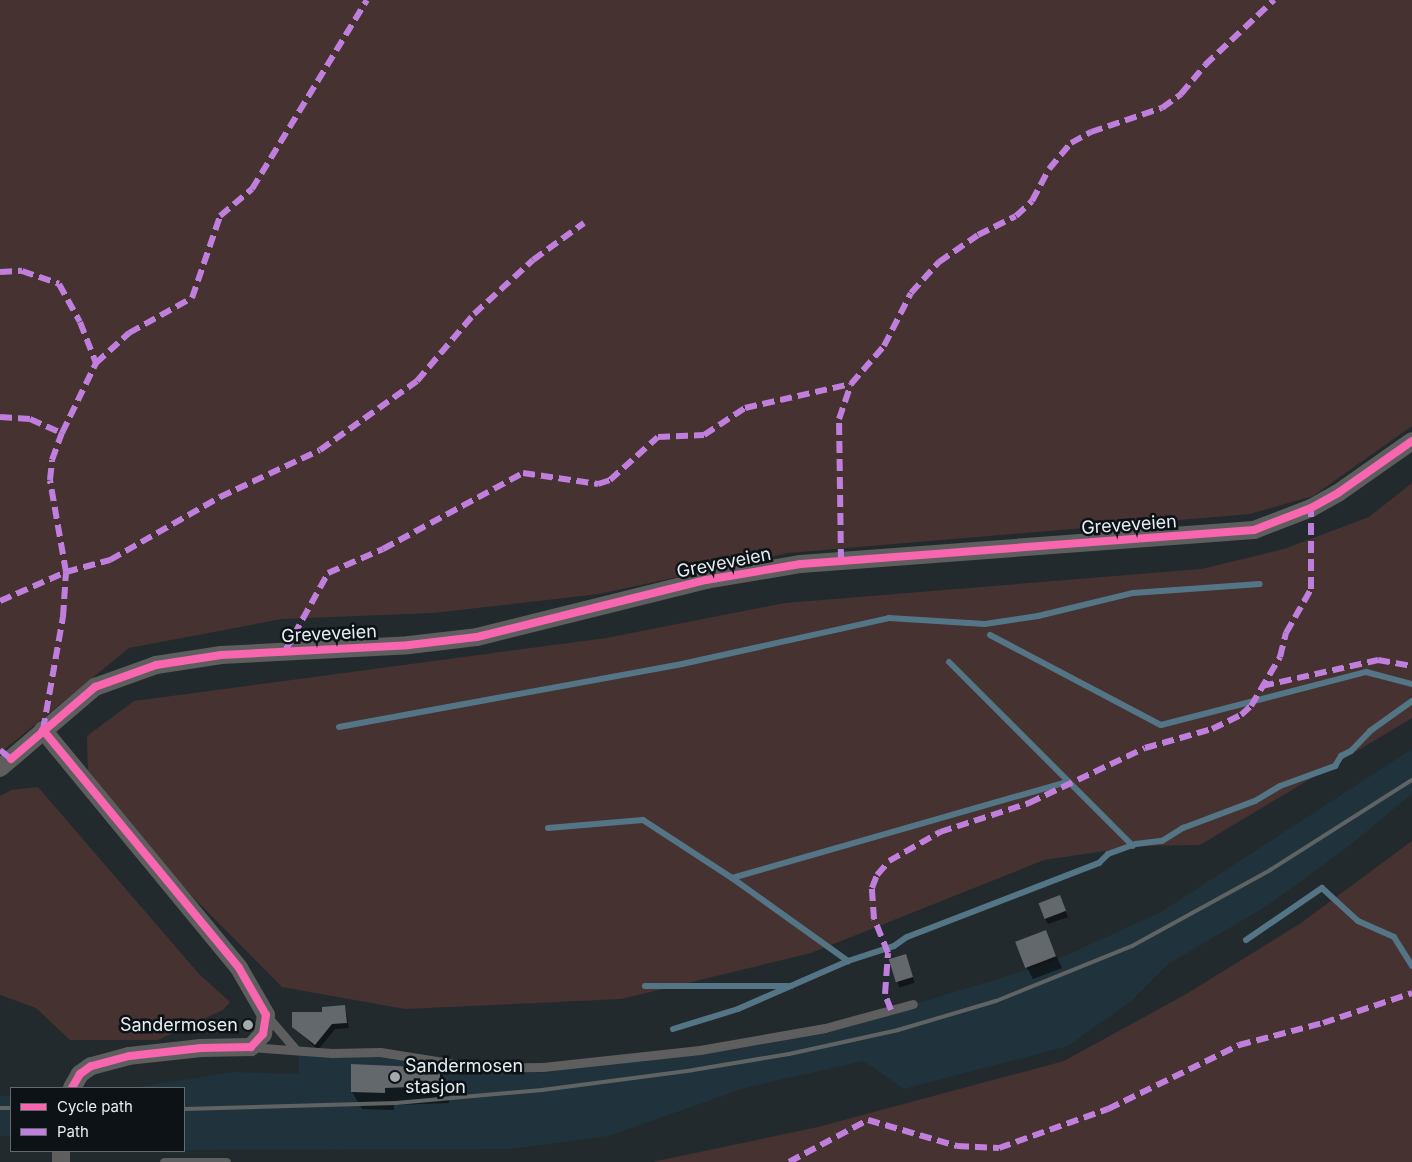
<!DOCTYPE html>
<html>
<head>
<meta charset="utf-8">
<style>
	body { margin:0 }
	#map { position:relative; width:1412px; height:1162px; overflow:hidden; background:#232a2d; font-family:Inter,sans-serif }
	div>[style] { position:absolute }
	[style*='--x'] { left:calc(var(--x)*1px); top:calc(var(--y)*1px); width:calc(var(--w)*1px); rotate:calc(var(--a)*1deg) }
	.built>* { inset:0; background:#20323b; transform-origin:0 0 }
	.green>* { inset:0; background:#463230 }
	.shadow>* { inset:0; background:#0007; transform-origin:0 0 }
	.stream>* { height:6px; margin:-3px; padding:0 3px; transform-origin:3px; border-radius:3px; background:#547585 }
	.building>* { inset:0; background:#62686b; transform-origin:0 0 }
	.service>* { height:9px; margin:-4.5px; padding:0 4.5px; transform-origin:4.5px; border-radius:4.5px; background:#5e5e5e }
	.minor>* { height:18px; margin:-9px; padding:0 9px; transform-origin:9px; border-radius:9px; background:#5e5e5e }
	.rail>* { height:4px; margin:-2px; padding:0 2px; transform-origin:2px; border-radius:2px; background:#606364 }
	.quiet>* { height:6px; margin-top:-3px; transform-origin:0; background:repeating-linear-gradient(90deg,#c07fdc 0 12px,transparent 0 18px) }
	.cycleway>* { height:8px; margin:-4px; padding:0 4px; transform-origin:4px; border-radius:4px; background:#f766af }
	.dots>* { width:14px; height:14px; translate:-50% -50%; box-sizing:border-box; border:2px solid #0d1216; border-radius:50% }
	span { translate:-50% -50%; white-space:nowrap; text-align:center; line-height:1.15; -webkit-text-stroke:5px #0d1216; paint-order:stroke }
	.street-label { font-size:18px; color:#e6eff3 }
	.poi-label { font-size:18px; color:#e6eff3 }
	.right { translate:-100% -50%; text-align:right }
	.left { translate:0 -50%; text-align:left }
	.legend { position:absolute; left:10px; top:1087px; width:175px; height:65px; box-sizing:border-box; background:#0d1216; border:1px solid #646a6e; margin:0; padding:6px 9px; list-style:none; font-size:15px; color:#e6eff3 }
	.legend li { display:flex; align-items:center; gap:10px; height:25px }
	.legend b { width:25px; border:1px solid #646a6e }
</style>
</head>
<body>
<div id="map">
	<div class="built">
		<i style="clip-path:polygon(1412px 749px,1412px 794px,1345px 849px,1265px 907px,1168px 964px,1131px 1001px,1068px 1046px,904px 1089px,864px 1061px,748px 1087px,608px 1136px,511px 1149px,184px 1150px,184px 1088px,133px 1088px,233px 1072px,299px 1074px,299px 1055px,377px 1056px,477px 1073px,544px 1073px,842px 1026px,1047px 964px,1161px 912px)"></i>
		<i style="left:0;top:1096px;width:11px;height:40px"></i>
	</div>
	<div class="green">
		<i style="clip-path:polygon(0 0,1412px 0,1412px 426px,1313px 496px,1250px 514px,788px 553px,599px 594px,433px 613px,282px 619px,129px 648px,0 753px)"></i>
		<i style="clip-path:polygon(1412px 483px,1412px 718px,1200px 845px,1139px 846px,1044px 860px,811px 953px,621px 999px,405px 1009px,282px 987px,184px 888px,88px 771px,87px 736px,134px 701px,606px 638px,785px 603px,1201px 569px,1284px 549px,1369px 517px)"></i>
		<i style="clip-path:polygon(38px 787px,199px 974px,230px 1002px,223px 1010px,158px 1040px,70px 1040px,36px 1008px,0 995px,0 796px,11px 790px)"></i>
		<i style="clip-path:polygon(1412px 841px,1412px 1162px,652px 1162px,818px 1127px,1064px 1061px,1188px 993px,1301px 923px)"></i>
	</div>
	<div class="shadow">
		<i style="clip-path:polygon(1062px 902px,1068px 917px,1048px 924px,1045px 919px)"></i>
		<i style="clip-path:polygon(1045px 932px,1062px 968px,1033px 979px,1027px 968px)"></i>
		<i style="left:906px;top:956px;width:28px;height:16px;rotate:72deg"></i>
		<i style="clip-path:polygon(345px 1006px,349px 1028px,335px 1029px,318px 1050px,294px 1027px)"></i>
		<i style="clip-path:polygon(439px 1069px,449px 1086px,449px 1103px,394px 1105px,394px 1110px,362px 1109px,352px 1092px)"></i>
	</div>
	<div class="stream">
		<i style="--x:990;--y:635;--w:193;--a:27.8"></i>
		<i style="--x:1161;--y:725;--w:212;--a:-14.5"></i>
		<i style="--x:1366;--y:672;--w:48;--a:14.6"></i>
		<i style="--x:949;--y:662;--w:260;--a:45"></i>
		<i style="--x:339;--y:727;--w:349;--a:-10.4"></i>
		<i style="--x:682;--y:664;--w:212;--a:-12.5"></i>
		<i style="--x:889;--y:618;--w:96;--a:3.6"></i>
		<i style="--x:985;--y:624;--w:54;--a:-8.6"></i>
		<i style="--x:1038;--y:616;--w:98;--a:-13.6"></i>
		<i style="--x:1133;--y:593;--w:127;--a:-4.1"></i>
		<i style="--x:548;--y:828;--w:95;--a:-4.8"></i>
		<i style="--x:643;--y:820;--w:106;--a:33.1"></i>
		<i style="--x:732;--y:878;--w:143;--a:35.6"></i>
		<i style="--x:732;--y:878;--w:348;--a:-16"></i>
		<i style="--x:1246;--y:940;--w:92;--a:-34.4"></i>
		<i style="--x:1322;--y:888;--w:49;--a:42.5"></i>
		<i style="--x:1358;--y:921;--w:39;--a:24"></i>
		<i style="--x:1394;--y:937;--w:34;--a:58"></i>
		<i style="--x:645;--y:986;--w:146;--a:0"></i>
		<i style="--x:673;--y:1029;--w:68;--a:-17.1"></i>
		<i style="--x:738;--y:1009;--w:120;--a:-23.6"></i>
		<i style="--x:848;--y:961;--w:48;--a:-18.1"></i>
		<i style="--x:894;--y:946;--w:16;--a:-35"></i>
		<i style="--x:907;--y:937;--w:206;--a:-21.1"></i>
		<i style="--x:1099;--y:863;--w:13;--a:-45"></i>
		<i style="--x:1108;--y:854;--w:30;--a:-20"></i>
		<i style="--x:1136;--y:844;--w:26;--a:-7"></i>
		<i style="--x:1162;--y:841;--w:25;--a:-32"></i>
		<i style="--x:1183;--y:828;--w:77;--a:-20.6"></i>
		<i style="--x:1255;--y:801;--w:29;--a:-31"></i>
		<i style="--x:1280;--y:786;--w:59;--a:-20"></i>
		<i style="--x:1335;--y:766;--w:12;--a:-59"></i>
		<i style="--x:1341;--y:756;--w:11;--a:-27"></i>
		<i style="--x:1351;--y:751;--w:28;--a:-46"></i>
		<i style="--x:1370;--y:731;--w:52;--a:-35.5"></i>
	</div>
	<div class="building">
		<i style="left:1060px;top:895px;width:17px;height:23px;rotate:69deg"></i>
		<i style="left:1046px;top:930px;width:28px;height:33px;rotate:69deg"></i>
		<i style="left:906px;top:954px;width:24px;height:18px;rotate:73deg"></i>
		<i style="clip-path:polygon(345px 1005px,347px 1023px,332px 1024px,315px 1045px,292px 1027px,292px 1012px,322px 1012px,322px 1007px)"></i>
		<i style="clip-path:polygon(351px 1064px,440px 1068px,440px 1086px,385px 1088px,385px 1093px,351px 1092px)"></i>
	</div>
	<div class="service">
		<i style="--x:267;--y:1016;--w:45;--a:49.5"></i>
		<i style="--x:251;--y:1047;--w:81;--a:4.2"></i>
		<i style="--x:332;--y:1053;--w:48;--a:-1.2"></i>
		<i style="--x:380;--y:1052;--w:102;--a:9"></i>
		<i style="--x:481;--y:1068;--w:62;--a:-0.9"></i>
		<i style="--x:543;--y:1067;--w:158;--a:-6.2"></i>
		<i style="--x:700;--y:1050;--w:127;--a:-10"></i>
		<i style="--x:825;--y:1028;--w:91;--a:-15.3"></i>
		<i style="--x:164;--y:1162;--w:62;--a:0"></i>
	</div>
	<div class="minor">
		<i style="--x:43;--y:730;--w:308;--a:50.5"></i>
		<i style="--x:239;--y:968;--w:54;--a:60.1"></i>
		<i style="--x:266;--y:1015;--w:19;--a:99"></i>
		<i style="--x:263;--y:1034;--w:18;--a:133"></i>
		<i style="--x:251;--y:1047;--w:50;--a:178.9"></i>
		<i style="--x:201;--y:1048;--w:72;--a:173.7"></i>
		<i style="--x:129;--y:1056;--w:39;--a:165"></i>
		<i style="--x:91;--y:1066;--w:14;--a:144"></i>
		<i style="--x:80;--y:1074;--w:16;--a:120"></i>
		<i style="--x:0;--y:768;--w:125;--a:-40.5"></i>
		<i style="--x:95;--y:687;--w:65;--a:-19.8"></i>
		<i style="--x:156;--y:665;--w:66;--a:-8.7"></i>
		<i style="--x:221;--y:655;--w:188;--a:-3"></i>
		<i style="--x:409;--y:645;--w:68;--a:-6.7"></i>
		<i style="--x:477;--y:637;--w:236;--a:-14"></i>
		<i style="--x:706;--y:580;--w:96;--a:-9.6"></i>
		<i style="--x:801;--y:564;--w:454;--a:-4.3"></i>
		<i style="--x:1254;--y:530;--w:61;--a:-21.1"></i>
		<i style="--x:1311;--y:508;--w:31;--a:-29"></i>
		<i style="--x:1338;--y:493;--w:90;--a:-35.1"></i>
		<i style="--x:61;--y:1162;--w:11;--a:-90"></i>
	</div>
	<div class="rail">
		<i style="--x:0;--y:1108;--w:11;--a:0"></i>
		<i style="--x:184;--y:1109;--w:212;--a:-1.6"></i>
		<i style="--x:396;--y:1103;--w:147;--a:-5.1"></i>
		<i style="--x:542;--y:1090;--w:152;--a:-7.5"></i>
		<i style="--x:693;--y:1070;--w:97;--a:-9.5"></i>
		<i style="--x:789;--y:1054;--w:112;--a:-12.4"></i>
		<i style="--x:898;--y:1030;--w:102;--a:-16.5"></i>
		<i style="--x:996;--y:1001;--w:147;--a:-22"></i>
		<i style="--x:1132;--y:946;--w:158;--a:-28.8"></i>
		<i style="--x:1270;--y:870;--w:168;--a:-32.4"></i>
	</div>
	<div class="quiet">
		<i style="--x:0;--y:272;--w:22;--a:-3"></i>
		<i style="--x:22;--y:271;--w:39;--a:19"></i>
		<i style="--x:59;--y:284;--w:43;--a:61.1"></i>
		<i style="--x:80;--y:322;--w:44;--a:68.7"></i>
		<i style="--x:0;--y:417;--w:30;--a:4"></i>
		<i style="--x:30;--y:419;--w:35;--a:24"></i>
		<i style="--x:841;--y:561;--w:142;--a:-90.8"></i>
		<i style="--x:839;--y:419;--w:37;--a:-71"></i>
		<i style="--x:851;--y:384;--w:50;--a:-49"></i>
		<i style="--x:884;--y:346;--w:59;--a:-63"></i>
		<i style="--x:911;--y:293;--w:42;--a:-47.9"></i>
		<i style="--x:939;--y:262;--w:47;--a:-34.7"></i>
		<i style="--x:978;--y:235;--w:42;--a:-26.6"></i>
		<i style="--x:1016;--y:216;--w:22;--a:-43"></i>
		<i style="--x:1032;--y:201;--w:36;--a:-62"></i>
		<i style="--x:1049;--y:169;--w:34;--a:-50"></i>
		<i style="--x:1071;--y:143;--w:23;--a:-29"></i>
		<i style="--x:1091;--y:132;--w:75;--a:-18.7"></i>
		<i style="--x:1162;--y:108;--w:24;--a:-36"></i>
		<i style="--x:1181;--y:94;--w:38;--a:-50"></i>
		<i style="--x:1205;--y:65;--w:95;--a:-43.3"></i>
		<i style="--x:0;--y:601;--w:72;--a:-23.7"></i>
		<i style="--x:66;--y:572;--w:46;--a:-15.3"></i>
		<i style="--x:110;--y:560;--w:127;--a:-29.8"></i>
		<i style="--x:220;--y:497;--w:110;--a:-25.2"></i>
		<i style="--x:320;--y:450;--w:119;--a:-35.4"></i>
		<i style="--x:417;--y:381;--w:88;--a:-49.6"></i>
		<i style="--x:474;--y:314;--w:80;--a:-42.5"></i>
		<i style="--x:533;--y:260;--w:63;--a:-36"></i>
		<i style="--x:285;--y:651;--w:89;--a:-61.1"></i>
		<i style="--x:328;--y:573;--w:60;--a:-23.6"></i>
		<i style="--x:383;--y:549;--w:159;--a:-28.5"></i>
		<i style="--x:523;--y:473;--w:76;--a:8.3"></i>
		<i style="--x:598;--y:484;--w:13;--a:-18"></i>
		<i style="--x:610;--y:480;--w:64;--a:-41.9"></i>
		<i style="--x:658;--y:437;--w:46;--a:-2.5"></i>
		<i style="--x:704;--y:435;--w:49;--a:-33.4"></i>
		<i style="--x:745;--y:408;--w:109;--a:-12.8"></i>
		<i style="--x:1262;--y:686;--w:119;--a:-12.6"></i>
		<i style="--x:1378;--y:660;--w:35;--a:10"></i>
		<i style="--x:43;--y:730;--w:115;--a:-80"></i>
		<i style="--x:63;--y:617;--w:45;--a:-86.2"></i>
		<i style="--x:66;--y:572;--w:93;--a:-99.9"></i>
		<i style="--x:50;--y:480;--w:20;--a:-84"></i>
		<i style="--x:52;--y:460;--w:29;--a:-70"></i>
		<i style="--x:62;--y:433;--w:78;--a:-64.1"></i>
		<i style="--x:96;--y:363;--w:45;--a:-42.3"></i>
		<i style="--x:129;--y:333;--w:72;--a:-29.1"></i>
		<i style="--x:192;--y:298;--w:87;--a:-71.1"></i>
		<i style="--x:220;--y:216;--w:42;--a:-40.2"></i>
		<i style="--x:252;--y:189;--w:221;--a:-58.7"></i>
		<i style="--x:0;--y:750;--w:14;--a:39"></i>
		<i style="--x:891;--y:1010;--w:17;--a:-111"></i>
		<i style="--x:885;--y:994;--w:41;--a:-85.8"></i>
		<i style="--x:888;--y:953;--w:37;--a:-112"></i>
		<i style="--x:874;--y:919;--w:31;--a:-94"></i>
		<i style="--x:872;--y:888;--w:14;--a:-69"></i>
		<i style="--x:877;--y:875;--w:18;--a:-49"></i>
		<i style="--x:889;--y:861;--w:59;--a:-29.6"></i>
		<i style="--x:940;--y:832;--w:94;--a:-18"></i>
		<i style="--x:1029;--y:803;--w:128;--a:-25.4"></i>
		<i style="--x:1145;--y:748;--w:70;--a:-15.8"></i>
		<i style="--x:1212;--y:729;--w:32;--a:-26"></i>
		<i style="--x:1241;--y:715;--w:13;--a:-42"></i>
		<i style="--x:1251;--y:706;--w:57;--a:-59.4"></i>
		<i style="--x:1280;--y:657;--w:25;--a:-76"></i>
		<i style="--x:1286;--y:633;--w:51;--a:-60.4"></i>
		<i style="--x:1311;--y:589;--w:81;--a:-90"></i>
		<i style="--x:789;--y:1162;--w:89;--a:-28"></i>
		<i style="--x:868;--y:1120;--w:93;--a:16.3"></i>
		<i style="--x:957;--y:1146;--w:42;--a:2.7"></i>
		<i style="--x:999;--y:1148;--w:116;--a:-19.7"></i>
		<i style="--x:1108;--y:1109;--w:146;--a:-26"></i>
		<i style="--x:1239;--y:1045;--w:87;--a:-14.7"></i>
		<i style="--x:1323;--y:1023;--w:94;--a:-18.6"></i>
	</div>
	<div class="cycleway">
		<i style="--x:43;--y:730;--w:308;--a:50.5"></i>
		<i style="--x:239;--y:968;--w:54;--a:60.1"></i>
		<i style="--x:266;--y:1015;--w:19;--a:99"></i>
		<i style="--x:263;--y:1034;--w:18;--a:133"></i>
		<i style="--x:251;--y:1047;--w:50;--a:178.9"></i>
		<i style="--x:201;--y:1048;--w:72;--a:173.7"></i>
		<i style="--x:129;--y:1056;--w:39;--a:165"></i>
		<i style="--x:91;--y:1066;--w:14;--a:144"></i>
		<i style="--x:80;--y:1074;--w:16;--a:120"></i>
		<i style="--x:11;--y:759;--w:111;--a:-40.6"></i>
		<i style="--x:95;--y:687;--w:65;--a:-19.8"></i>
		<i style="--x:156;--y:665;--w:66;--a:-8.7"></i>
		<i style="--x:221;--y:655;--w:188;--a:-3"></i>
		<i style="--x:409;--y:645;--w:68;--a:-6.7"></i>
		<i style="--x:477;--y:637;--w:236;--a:-14"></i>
		<i style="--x:706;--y:580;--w:96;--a:-9.6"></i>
		<i style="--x:801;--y:564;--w:454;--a:-4.3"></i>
		<i style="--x:1254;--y:530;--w:61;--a:-21.1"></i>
		<i style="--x:1311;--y:508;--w:31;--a:-29"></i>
		<i style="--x:1338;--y:493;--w:90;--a:-35.1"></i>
	</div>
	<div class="dots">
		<i style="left:248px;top:1025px;background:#a2aaae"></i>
		<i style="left:395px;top:1077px;background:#a2aaae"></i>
	</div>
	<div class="street-label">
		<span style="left:1129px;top:525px;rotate:-4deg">Greveveien</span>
		<span style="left:724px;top:563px;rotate:-11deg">Greveveien</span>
		<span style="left:329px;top:634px;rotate:-3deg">Greveveien</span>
	</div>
	<div class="poi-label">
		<span class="right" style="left:238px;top:1025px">Sandermosen</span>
		<span class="left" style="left:405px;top:1077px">Sandermosen<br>stasjon</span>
	</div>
	<ul class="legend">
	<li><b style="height:6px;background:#f766af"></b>Cycle path</li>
	<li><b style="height:6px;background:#c07fdc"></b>Path</li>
	</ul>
</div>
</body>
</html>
